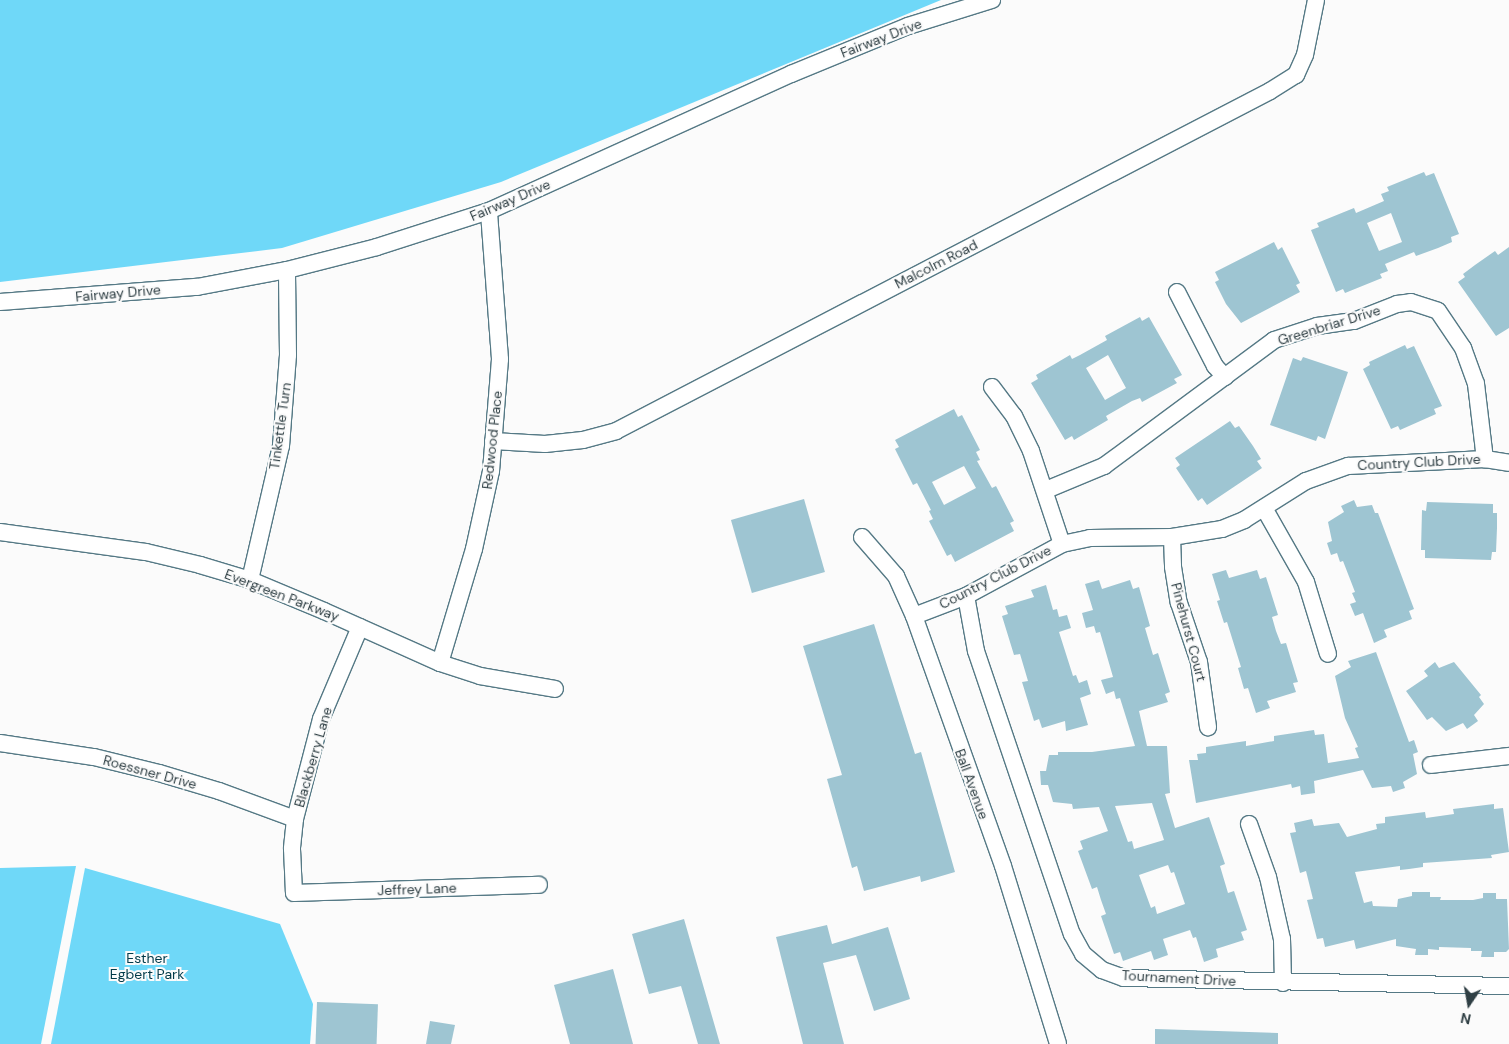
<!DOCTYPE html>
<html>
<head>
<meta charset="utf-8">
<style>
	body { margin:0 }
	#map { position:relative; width:1509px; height:1044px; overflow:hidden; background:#fbfbfb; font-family:"DM Sans",sans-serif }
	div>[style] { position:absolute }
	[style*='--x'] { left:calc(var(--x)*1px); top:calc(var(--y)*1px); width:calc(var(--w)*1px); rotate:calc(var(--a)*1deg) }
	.green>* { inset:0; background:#6fd8f8 }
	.building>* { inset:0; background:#9ec5d2; transform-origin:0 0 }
	.roads { filter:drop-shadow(1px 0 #557985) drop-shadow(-1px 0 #557985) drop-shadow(0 1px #557985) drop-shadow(0 -1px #557985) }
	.minor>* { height:16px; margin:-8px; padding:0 8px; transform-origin:8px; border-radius:8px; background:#fff }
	span { translate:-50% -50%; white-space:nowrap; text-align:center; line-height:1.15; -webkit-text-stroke:4px #fbfbfb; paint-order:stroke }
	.street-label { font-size:14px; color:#2f3f44 }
	.park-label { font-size:14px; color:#013a49 }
	.north { position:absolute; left:1444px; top:979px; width:50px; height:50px; -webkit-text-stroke:4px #fbfbfb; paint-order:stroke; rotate:192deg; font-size:14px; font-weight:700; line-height:20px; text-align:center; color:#2f3f44 }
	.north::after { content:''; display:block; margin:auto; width:18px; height:22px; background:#2f3f44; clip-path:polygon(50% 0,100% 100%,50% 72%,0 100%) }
</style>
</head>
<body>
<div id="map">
	<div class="green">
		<i style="clip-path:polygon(0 0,941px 0,501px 182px,282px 248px,0 282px)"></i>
		<i style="clip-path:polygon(76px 866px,41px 1044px,0 1044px,0 868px)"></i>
		<i style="clip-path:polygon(85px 868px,280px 924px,313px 1004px,310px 1044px,51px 1044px)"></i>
	</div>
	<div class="building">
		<i style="clip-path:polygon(evenodd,1424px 172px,1426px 176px,1434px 173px,1459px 234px,1451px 237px,1452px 242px,1438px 248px,1416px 256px,1414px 252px,1385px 264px,1388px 271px,1380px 274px,1382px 278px,1345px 293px,1343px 289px,1336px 292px,1311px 230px,1319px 227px,1317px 223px,1354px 208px,1356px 213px,1384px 201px,1381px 194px,1389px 191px,1387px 187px,1424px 172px,1391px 213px,1402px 242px,1379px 251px,1367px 223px,1391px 213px)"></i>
		<i style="clip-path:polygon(1274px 242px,1278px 250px,1282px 247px,1300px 283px,1296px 285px,1300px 292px,1241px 323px,1226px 304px,1215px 282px,1219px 280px,1215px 272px)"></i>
		<i style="clip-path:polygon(1509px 247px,1509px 328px,1496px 336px,1458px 282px,1465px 277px,1463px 274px,1475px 265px,1495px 251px,1498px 255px)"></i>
		<i style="clip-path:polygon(evenodd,1140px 317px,1142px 321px,1149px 317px,1182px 375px,1174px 379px,1177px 383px,1142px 402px,1140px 398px,1132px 401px,1106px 416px,1108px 420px,1074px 440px,1072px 436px,1065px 440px,1031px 383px,1038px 379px,1036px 375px,1070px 355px,1072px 359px,1080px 355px,1107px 340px,1105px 336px,1140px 317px,1108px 355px,1126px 388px,1105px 400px,1086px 368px,1108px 355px)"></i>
		<i style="clip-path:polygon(1405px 345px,1407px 349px,1414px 346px,1442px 406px,1434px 409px,1436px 414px,1400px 430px,1398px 426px,1391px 429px,1363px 369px,1370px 365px,1369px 362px)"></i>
		<i style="clip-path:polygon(1303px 357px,1348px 372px,1325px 439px,1318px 436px,1316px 441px,1270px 425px,1293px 358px,1301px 361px)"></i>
		<i style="clip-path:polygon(evenodd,954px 409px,958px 417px,962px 415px,980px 450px,976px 452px,980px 460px,977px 461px,992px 488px,996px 486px,1014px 521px,1010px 523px,1014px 531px,955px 562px,951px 554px,947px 556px,929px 521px,933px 519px,929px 511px,931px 510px,917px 483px,913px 485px,895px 449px,899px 447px,895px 440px,954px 409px,964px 466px,976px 488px,944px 505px,932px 482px,964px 466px)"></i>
		<i style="clip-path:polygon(1230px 421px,1235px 428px,1239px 426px,1253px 446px,1261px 459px,1257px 461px,1262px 468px,1207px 505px,1202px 498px,1198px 501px,1176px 468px,1180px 465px,1175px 458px)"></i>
		<i style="left:804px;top:499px;width:76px;height:76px;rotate:74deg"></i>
		<i style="clip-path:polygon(1354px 500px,1357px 507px,1372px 505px,1375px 513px,1378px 513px,1414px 609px,1409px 611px,1412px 619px,1384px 630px,1387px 637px,1374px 643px,1363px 613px,1355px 616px,1350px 604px,1356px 602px,1352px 593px,1355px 592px,1343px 561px,1340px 562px,1337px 553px,1331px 555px,1327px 543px,1332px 541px,1328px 522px,1344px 512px,1341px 506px)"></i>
		<i style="clip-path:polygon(1427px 502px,1493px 504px,1493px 513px,1497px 513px,1497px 528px,1496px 552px,1492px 552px,1491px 560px,1425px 558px,1425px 550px,1421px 550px,1422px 510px,1426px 511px)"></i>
		<i style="clip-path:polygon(1226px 570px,1229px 578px,1257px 570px,1260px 579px,1266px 577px,1278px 615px,1272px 617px,1276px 631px,1281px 644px,1286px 643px,1298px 682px,1293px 683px,1296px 692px,1267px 701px,1270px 708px,1256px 713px,1248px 688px,1244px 689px,1238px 668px,1241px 667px,1227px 622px,1224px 623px,1217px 601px,1220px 600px,1212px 574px)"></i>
		<i style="clip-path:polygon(evenodd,1099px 580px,1102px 589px,1130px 580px,1133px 589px,1139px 587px,1150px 626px,1145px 628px,1153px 655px,1158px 653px,1170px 692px,1165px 694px,1168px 702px,1139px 711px,1147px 746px,1167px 746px,1170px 793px,1165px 794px,1175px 828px,1209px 817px,1225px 864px,1220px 866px,1228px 893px,1234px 891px,1247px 930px,1241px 932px,1244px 940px,1216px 949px,1218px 957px,1204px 962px,1196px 937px,1193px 938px,1190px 930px,1163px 939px,1168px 955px,1154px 960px,1151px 951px,1123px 961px,1120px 952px,1114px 954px,1101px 916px,1106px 914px,1101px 900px,1097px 887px,1092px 889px,1078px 851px,1083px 849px,1080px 841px,1108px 831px,1099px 807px,1073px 809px,1072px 804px,1053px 802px,1048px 785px,1041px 785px,1040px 771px,1046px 771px,1049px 755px,1058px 755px,1058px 752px,1092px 752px,1135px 746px,1120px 698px,1116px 699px,1114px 691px,1106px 694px,1101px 680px,1113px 677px,1100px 632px,1096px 633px,1094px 626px,1086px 628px,1082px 613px,1093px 610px,1085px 584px,1099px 580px,1152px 803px,1164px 840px,1134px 849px,1132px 841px,1128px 842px,1115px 806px,1152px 803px,1099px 580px,1168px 865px,1171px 873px,1174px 872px,1185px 904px,1157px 914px,1155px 906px,1151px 908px,1139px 875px,1168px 865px)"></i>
		<i style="clip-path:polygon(1046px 585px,1053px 610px,1057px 609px,1059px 617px,1067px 615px,1071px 628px,1059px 632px,1073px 676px,1076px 675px,1079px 683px,1087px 680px,1091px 694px,1080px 698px,1088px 725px,1066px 731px,1065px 721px,1042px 728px,1039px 719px,1034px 721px,1022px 682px,1028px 681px,1020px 654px,1014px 655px,1002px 616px,1008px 614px,1005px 606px,1034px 597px,1031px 590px)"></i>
		<i style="clip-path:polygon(874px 624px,915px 754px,921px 752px,955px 872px,921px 882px,920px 876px,864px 891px,857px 866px,852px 868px,827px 779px,842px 775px,803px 646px)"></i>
		<i style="clip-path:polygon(1376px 652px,1409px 742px,1414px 740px,1418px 752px,1413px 754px,1417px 774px,1403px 782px,1405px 788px,1393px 792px,1391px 786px,1372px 788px,1363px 770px,1314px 781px,1315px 793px,1301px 795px,1300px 786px,1292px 788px,1291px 784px,1196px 803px,1189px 760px,1198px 760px,1197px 754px,1206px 753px,1206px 747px,1246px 741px,1246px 746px,1274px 741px,1274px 736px,1314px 730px,1315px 735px,1324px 734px,1328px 763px,1359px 758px,1355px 748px,1358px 747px,1345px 718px,1335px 676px,1351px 667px,1348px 661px)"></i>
		<i style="clip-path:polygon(1435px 662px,1439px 668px,1454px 662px,1481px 695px,1479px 697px,1484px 704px,1474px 715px,1478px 721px,1467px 729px,1463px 723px,1446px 731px,1432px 717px,1427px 720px,1406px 691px,1428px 676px,1424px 671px)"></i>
		<i style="clip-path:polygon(1494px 804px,1494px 809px,1503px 808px,1509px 852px,1491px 855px,1492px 858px,1423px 863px,1423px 867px,1409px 869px,1400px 870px,1400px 866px,1355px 872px,1364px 903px,1372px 901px,1373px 906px,1397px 907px,1398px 899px,1412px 896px,1412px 892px,1430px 892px,1430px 897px,1441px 897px,1440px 900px,1473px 900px,1483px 898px,1483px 893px,1496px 893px,1496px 899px,1507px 899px,1509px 949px,1506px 952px,1494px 952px,1494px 957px,1481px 957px,1482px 951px,1471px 951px,1471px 948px,1439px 947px,1439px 950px,1428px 949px,1428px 955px,1415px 955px,1416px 949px,1396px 946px,1396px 939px,1356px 949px,1354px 940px,1325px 947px,1323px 938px,1317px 939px,1307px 900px,1313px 899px,1306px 871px,1300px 873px,1290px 833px,1296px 832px,1294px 823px,1312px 819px,1314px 826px,1339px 823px,1347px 837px,1377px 829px,1376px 824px,1385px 823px,1385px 817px,1425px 812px,1426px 818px,1454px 814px,1453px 809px)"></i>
		<i style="clip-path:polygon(684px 919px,720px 1044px,698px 1044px,681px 986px,649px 994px,632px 934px)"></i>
		<i style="clip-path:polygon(827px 925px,832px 944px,888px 927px,910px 999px,874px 1011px,856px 955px,823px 963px,844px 1044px,803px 1044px,776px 937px)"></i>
		<i style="clip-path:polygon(613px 969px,633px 1044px,570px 1044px,554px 985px)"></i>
		<i style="left:317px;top:1002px;width:61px;height:42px;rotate:2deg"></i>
		<i style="clip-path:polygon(430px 1021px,455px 1025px,451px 1044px,426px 1044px)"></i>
		<i style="clip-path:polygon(1155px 1029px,1278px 1033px,1278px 1044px,1155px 1044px)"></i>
	</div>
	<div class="roads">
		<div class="minor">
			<i style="--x:1177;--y:292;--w:83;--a:62.8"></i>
			<i style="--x:1215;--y:366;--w:15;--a:48"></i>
			<i style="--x:0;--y:302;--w:198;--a:-4.4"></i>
			<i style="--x:197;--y:287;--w:92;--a:-10.7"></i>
			<i style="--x:287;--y:270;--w:93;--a:-14.3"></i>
			<i style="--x:377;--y:247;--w:118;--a:-17.8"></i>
			<i style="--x:489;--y:211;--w:332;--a:-24.4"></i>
			<i style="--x:791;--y:74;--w:126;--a:-22.3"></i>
			<i style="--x:908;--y:26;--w:88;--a:-17.2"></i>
			<i style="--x:992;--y:387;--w:36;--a:53"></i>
			<i style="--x:1014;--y:416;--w:39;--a:64"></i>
			<i style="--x:1031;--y:451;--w:98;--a:71.6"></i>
			<i style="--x:493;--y:441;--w:52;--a:3.3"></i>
			<i style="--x:545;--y:444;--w:38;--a:-6"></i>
			<i style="--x:583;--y:440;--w:34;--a:-15"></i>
			<i style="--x:616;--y:431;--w:737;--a:-27.47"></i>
			<i style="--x:1270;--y:91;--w:31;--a:-32"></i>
			<i style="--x:1296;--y:75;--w:22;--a:-66"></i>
			<i style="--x:1305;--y:55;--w:56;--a:-78.7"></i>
			<i style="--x:1046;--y:490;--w:63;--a:-22.5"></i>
			<i style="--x:1104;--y:466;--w:212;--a:-36.5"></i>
			<i style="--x:1274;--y:340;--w:45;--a:-18"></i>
			<i style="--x:1317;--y:326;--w:37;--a:-8"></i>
			<i style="--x:1354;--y:321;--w:46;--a:-21.6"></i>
			<i style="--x:1397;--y:304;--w:14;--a:-8"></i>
			<i style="--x:1411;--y:302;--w:28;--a:18"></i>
			<i style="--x:1438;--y:311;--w:45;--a:56"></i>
			<i style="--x:1463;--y:348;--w:38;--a:70"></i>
			<i style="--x:1476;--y:384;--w:76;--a:83.2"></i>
			<i style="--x:1264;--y:508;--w:85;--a:60.4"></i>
			<i style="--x:1306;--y:582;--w:75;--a:73"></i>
			<i style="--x:0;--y:532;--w:147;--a:7.8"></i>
			<i style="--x:146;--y:552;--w:56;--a:13.5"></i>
			<i style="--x:200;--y:565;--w:52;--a:16.7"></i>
			<i style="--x:250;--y:580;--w:80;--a:22.7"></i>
			<i style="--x:324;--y:611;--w:127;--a:24.1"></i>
			<i style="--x:440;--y:663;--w:42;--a:18"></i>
			<i style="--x:480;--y:676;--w:76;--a:9.8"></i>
			<i style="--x:862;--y:537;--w:52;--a:48.9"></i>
			<i style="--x:896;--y:576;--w:44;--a:65.8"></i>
			<i style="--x:914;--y:616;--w:265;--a:70.4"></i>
			<i style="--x:1003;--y:866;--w:186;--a:72.8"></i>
			<i style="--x:1172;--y:537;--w:30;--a:88"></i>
			<i style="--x:1173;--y:567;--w:36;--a:81"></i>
			<i style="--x:1179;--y:603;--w:62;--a:71.3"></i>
			<i style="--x:1199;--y:662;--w:66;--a:82.1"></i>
			<i style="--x:250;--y:580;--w:138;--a:-77"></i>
			<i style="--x:281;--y:446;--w:91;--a:-85.6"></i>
			<i style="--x:288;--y:355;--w:85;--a:-90.7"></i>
			<i style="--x:966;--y:596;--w:56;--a:79.7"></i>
			<i style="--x:976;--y:651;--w:299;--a:71.3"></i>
			<i style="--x:1072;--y:934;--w:23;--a:61"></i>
			<i style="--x:1083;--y:954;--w:25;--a:40"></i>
			<i style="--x:1102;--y:970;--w:23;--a:20"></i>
			<i style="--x:1124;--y:978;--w:385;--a:1.2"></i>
			<i style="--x:914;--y:616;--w:56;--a:-21"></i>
			<i style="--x:966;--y:596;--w:109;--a:-28.4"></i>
			<i style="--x:1062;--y:544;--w:29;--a:-12"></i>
			<i style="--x:1090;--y:538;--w:82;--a:-0.7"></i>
			<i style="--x:1172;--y:537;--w:51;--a:-9.1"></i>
			<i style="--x:1222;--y:529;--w:24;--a:-22"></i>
			<i style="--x:1244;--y:520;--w:73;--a:-32.2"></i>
			<i style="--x:1306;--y:481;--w:45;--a:-19.7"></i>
			<i style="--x:1348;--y:466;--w:137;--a:-2.9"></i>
			<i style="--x:1485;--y:459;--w:24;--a:9"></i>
			<i style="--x:360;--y:627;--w:100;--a:113"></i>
			<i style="--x:321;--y:719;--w:103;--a:104.6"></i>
			<i style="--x:295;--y:819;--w:30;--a:96"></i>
			<i style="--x:292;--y:849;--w:44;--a:87.4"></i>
			<i style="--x:294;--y:893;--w:245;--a:-1.9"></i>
			<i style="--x:440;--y:663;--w:119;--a:-73.4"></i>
			<i style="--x:474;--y:549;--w:80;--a:-77.7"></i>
			<i style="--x:491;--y:471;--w:112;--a:-85.4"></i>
			<i style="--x:500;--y:359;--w:148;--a:-94.3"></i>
			<i style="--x:0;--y:743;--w:95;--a:8.5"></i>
			<i style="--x:94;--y:757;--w:67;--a:13.8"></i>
			<i style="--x:159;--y:773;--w:63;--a:16.7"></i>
			<i style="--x:219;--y:791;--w:81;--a:20.2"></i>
			<i style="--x:1431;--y:765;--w:79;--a:-6.6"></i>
			<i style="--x:1249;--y:824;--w:56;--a:70.3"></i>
			<i style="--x:1268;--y:877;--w:64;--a:77.3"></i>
			<i style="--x:1282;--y:939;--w:44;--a:88.7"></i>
		</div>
	</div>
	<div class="street-label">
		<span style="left:881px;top:38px;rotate:-21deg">Fairway Drive</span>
		<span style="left:510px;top:200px;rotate:-23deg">Fairway Drive</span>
		<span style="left:936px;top:264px;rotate:-27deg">Malcolm Road</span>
		<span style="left:118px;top:293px;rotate:-5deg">Fairway Drive</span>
		<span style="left:1329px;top:325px;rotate:-17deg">Greenbriar Drive</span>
		<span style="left:280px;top:426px;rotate:-82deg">Tinkettle Turn</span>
		<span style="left:492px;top:440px;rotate:-84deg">Redwood Place</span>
		<span style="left:1419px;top:462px;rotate:-3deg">Country Club Drive</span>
		<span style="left:995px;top:577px;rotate:-27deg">Country Club Drive</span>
		<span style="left:282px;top:595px;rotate:21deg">Evergreen Parkway</span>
		<span style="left:1189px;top:632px;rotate:75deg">Pinehurst Court</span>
		<span style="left:313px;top:757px;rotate:-74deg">Blackberry Lane</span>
		<span style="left:150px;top:772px;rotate:15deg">Roessner Drive</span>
		<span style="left:972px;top:784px;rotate:70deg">Ball Avenue</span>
		<span style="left:417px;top:889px;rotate:-2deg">Jeffrey Lane</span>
		<span style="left:1179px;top:978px;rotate:3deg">Tournament Drive</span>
	</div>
	<div class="park-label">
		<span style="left:147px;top:966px">Esther<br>Egbert Park</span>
	</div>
	<div class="north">N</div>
</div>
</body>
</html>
